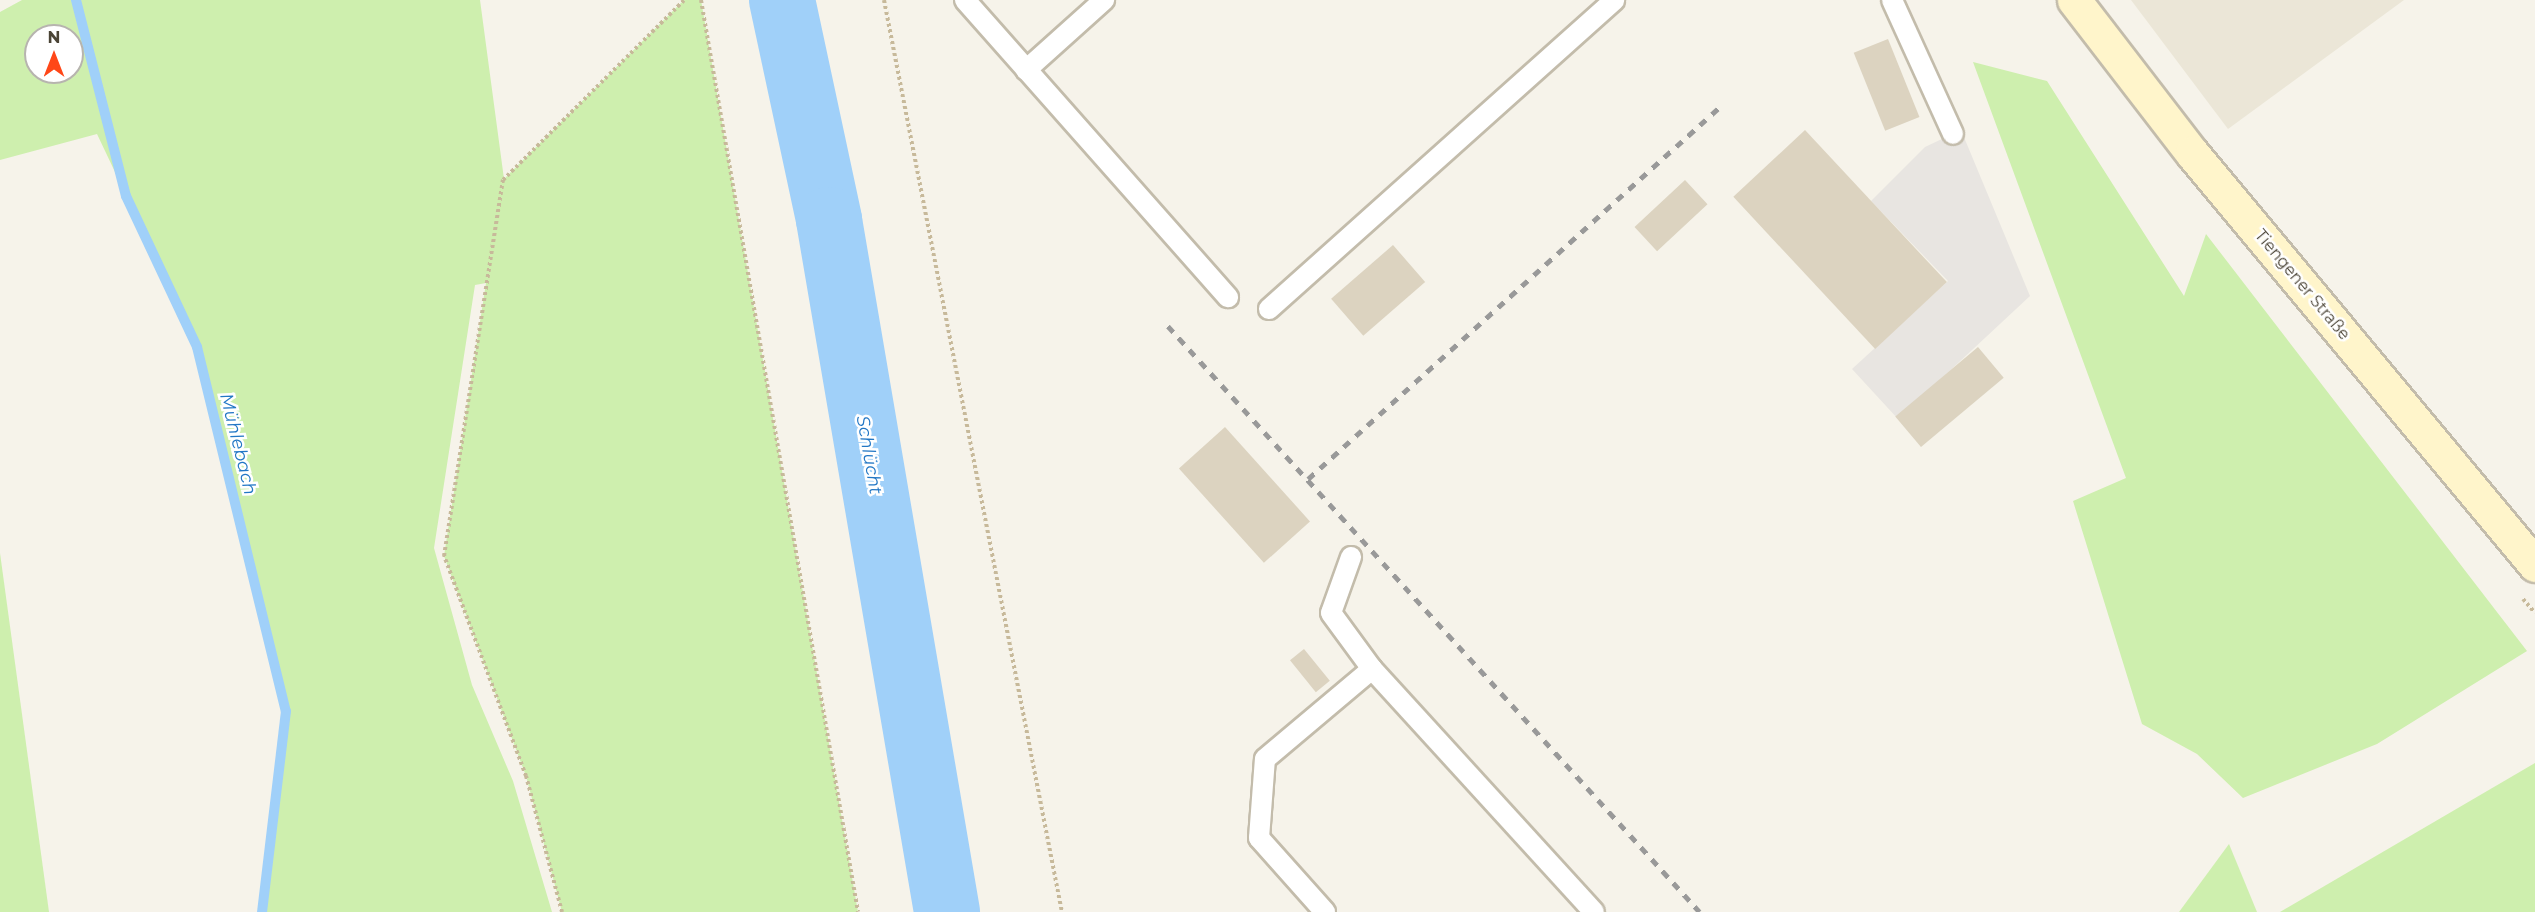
<!DOCTYPE html>
<html>
<head>
<meta charset="utf-8">
<style>
	body { margin:0 }
	#map { position:relative; width:2535px; height:912px; overflow:hidden; background:#f6f3ea; font-family:Montserrat,sans-serif }
	div>[style] { position:absolute }
	[style*='--x'] { left:calc(var(--x)*1px); top:calc(var(--y)*1px); width:calc(var(--w)*1px); rotate:calc(var(--a)*1deg) }
	.residential>* { inset:0; background:#ebe6d7 }
	.green>* { inset:0; background:#ceefae }
	.parking>* { inset:0; background:#e8e5e1 }
	.stream>* { height:10px; margin:-5px; padding:0 5px; transform-origin:5px; border-radius:5px; background:#a0d0f9 }
	.river>* { height:66px; margin:-33px; padding:0 33px; transform-origin:33px; border-radius:33px; background:#a0d0f9 }
	.building>* { inset:0; background:#dcd3c0; transform-origin:0 0 }
	.path>* { height:4px; margin-top:-2px; transform-origin:0; background:repeating-linear-gradient(90deg,#c7b99a 0 3px,transparent 0 6px) }
	.roads { filter:drop-shadow(2px 0 #c3bcab) drop-shadow(-2px 0 #c3bcab) drop-shadow(0 2px #c3bcab) drop-shadow(0 -2px #c3bcab) }
	.service>* { height:20px; margin:-10px; padding:0 10px; transform-origin:10px; border-radius:10px; background:#fff }
	.secondary>* { height:33px; margin:-16.5px; padding:0 16.5px; transform-origin:16.5px; border-radius:16.5px; background:#fff5cb }
	.rail>* { height:4.5px; margin-top:-2.25px; transform-origin:0; background:repeating-linear-gradient(90deg,#999 0 8px,transparent 0 16px) }
	span { translate:-50% -50%; white-space:nowrap; text-align:center; line-height:1.15; -webkit-text-stroke:5px #fff; paint-order:stroke }
	.street-label { font-size:16px; color:#4b4436 }
	.water-label { font-size:18px; color:#2277c5; font-style:italic }
	.north { position:absolute; left:24px; top:24px; width:60px; height:60px; box-sizing:border-box; background:#fff; border:2px solid #b7b4af; border-radius:50%; rotate:0deg; font-size:16px; font-weight:700; line-height:24px; text-align:center; color:#4b4436 }
	.north::after { content:''; display:block; margin:auto; width:21px; height:27px; background:#ff4718; clip-path:polygon(50% 0,100% 100%,50% 72%,0 100%) }
</style>
</head>
<body>
<div id="map">
	<div class="residential">
		<i style="clip-path:polygon(2131px 0,2404px 0,2228px 129px)"></i>
	</div>
	<div class="green">
		<i style="clip-path:polygon(evenodd,22px 0,480px 0,504px 179px,684px 0,701px 0,858px 912px,562px 912px,526px 776px,444px 556px,486px 283px,475px 285px,434px 548px,472px 685px,513px 781px,552px 912px,262px 912px,286px 711px,198px 347px,97px 134px,0 160px,0 12px,22px 0,36px 36px,72px 36px,72px 72px,36px 72px,36px 36px)"></i>
		<i style="clip-path:polygon(1973px 62px,2047px 81px,2184px 296px,2206px 234px,2527px 651px,2377px 744px,2243px 798px,2197px 754px,2142px 724px,2073px 501px,2126px 478px)"></i>
		<i style="clip-path:polygon(0 553px,49px 912px,0 912px)"></i>
		<i style="clip-path:polygon(2535px 763px,2535px 912px,2280px 912px)"></i>
		<i style="clip-path:polygon(2229px 844px,2257px 912px,2179px 912px)"></i>
	</div>
	<div class="parking">
		<i style="clip-path:polygon(1961px 130px,2030px 296px,1898px 419px,1852px 369px,1948px 281px,1871px 201px,1925px 147px)"></i>
	</div>
	<div class="stream">
		<i style="--x:76;--y:0;--w:202;--a:75.7"></i>
		<i style="--x:126;--y:196;--w:167;--a:64.8"></i>
		<i style="--x:197;--y:347;--w:375;--a:76.3"></i>
		<i style="--x:286;--y:711;--w:202;--a:96.8"></i>
	</div>
	<div class="river">
		<i style="--x:782;--y:0;--w:225;--a:77.9"></i>
		<i style="--x:829;--y:220;--w:702;--a:80.32"></i>
	</div>
	<div class="building">
		<i style="left:1888px;top:39px;width:84px;height:37px;rotate:68deg"></i>
		<i style="left:1805px;top:130px;width:208px;height:98px;rotate:47deg"></i>
		<i style="left:1685px;top:180px;width:33px;height:69px;rotate:47deg"></i>
		<i style="left:1393px;top:245px;width:49px;height:82px;rotate:49deg"></i>
		<i style="left:1978px;top:347px;width:40px;height:108px;rotate:50deg"></i>
		<i style="left:1225px;top:427px;width:127px;height:62px;rotate:48deg"></i>
		<i style="left:1304px;top:649px;width:41px;height:18px;rotate:51deg"></i>
	</div>
	<div class="path">
		<i style="--x:701;--y:0;--w:925;--a:80.23"></i>
		<i style="--x:884;--y:0;--w:929;--a:78.96"></i>
		<i style="--x:2523;--y:599;--w:18;--a:49"></i>
		<i style="--x:562;--y:912;--w:141;--a:-104.8"></i>
		<i style="--x:526;--y:776;--w:235;--a:-110.4"></i>
		<i style="--x:444;--y:556;--w:381;--a:-81.1"></i>
		<i style="--x:503;--y:180;--w:255;--a:-44.8"></i>
	</div>
	<div class="roads">
		<div class="service">
			<i style="--x:965;--y:0;--w:397;--a:48.5"></i>
			<i style="--x:1892;--y:0;--w:147;--a:65.5"></i>
			<i style="--x:1026;--y:70;--w:105;--a:-41.9"></i>
			<i style="--x:1269;--y:309;--w:463;--a:-41.8"></i>
			<i style="--x:1351;--y:557;--w:59;--a:109.7"></i>
			<i style="--x:1331;--y:613;--w:69;--a:53.8"></i>
			<i style="--x:1372;--y:669;--w:329;--a:47.6"></i>
			<i style="--x:1325;--y:912;--w:99;--a:-131.7"></i>
			<i style="--x:1259;--y:838;--w:79;--a:-85.7"></i>
			<i style="--x:1265;--y:759;--w:140;--a:-40.1"></i>
		</div>
		<div class="secondary">
			<i style="--x:2074;--y:0;--w:193;--a:52.4"></i>
			<i style="--x:2192;--y:153;--w:536;--a:50.22"></i>
		</div>
	</div>
	<div class="rail">
		<i style="--x:1168;--y:326;--w:791;--a:47.77"></i>
		<i style="--x:1308;--y:479;--w:559;--a:-42.1"></i>
	</div>
	<div class="street-label">
		<span style="left:2302px;top:285px;rotate:50deg">Tiengener Straße</span>
	</div>
	<div class="water-label">
		<span style="left:238px;top:444px;rotate:76deg">Mühlebach</span>
		<span style="left:869px;top:455px;rotate:80deg">Schlücht</span>
	</div>
	<div class="north">N</div>
</div>
</body>
</html>
